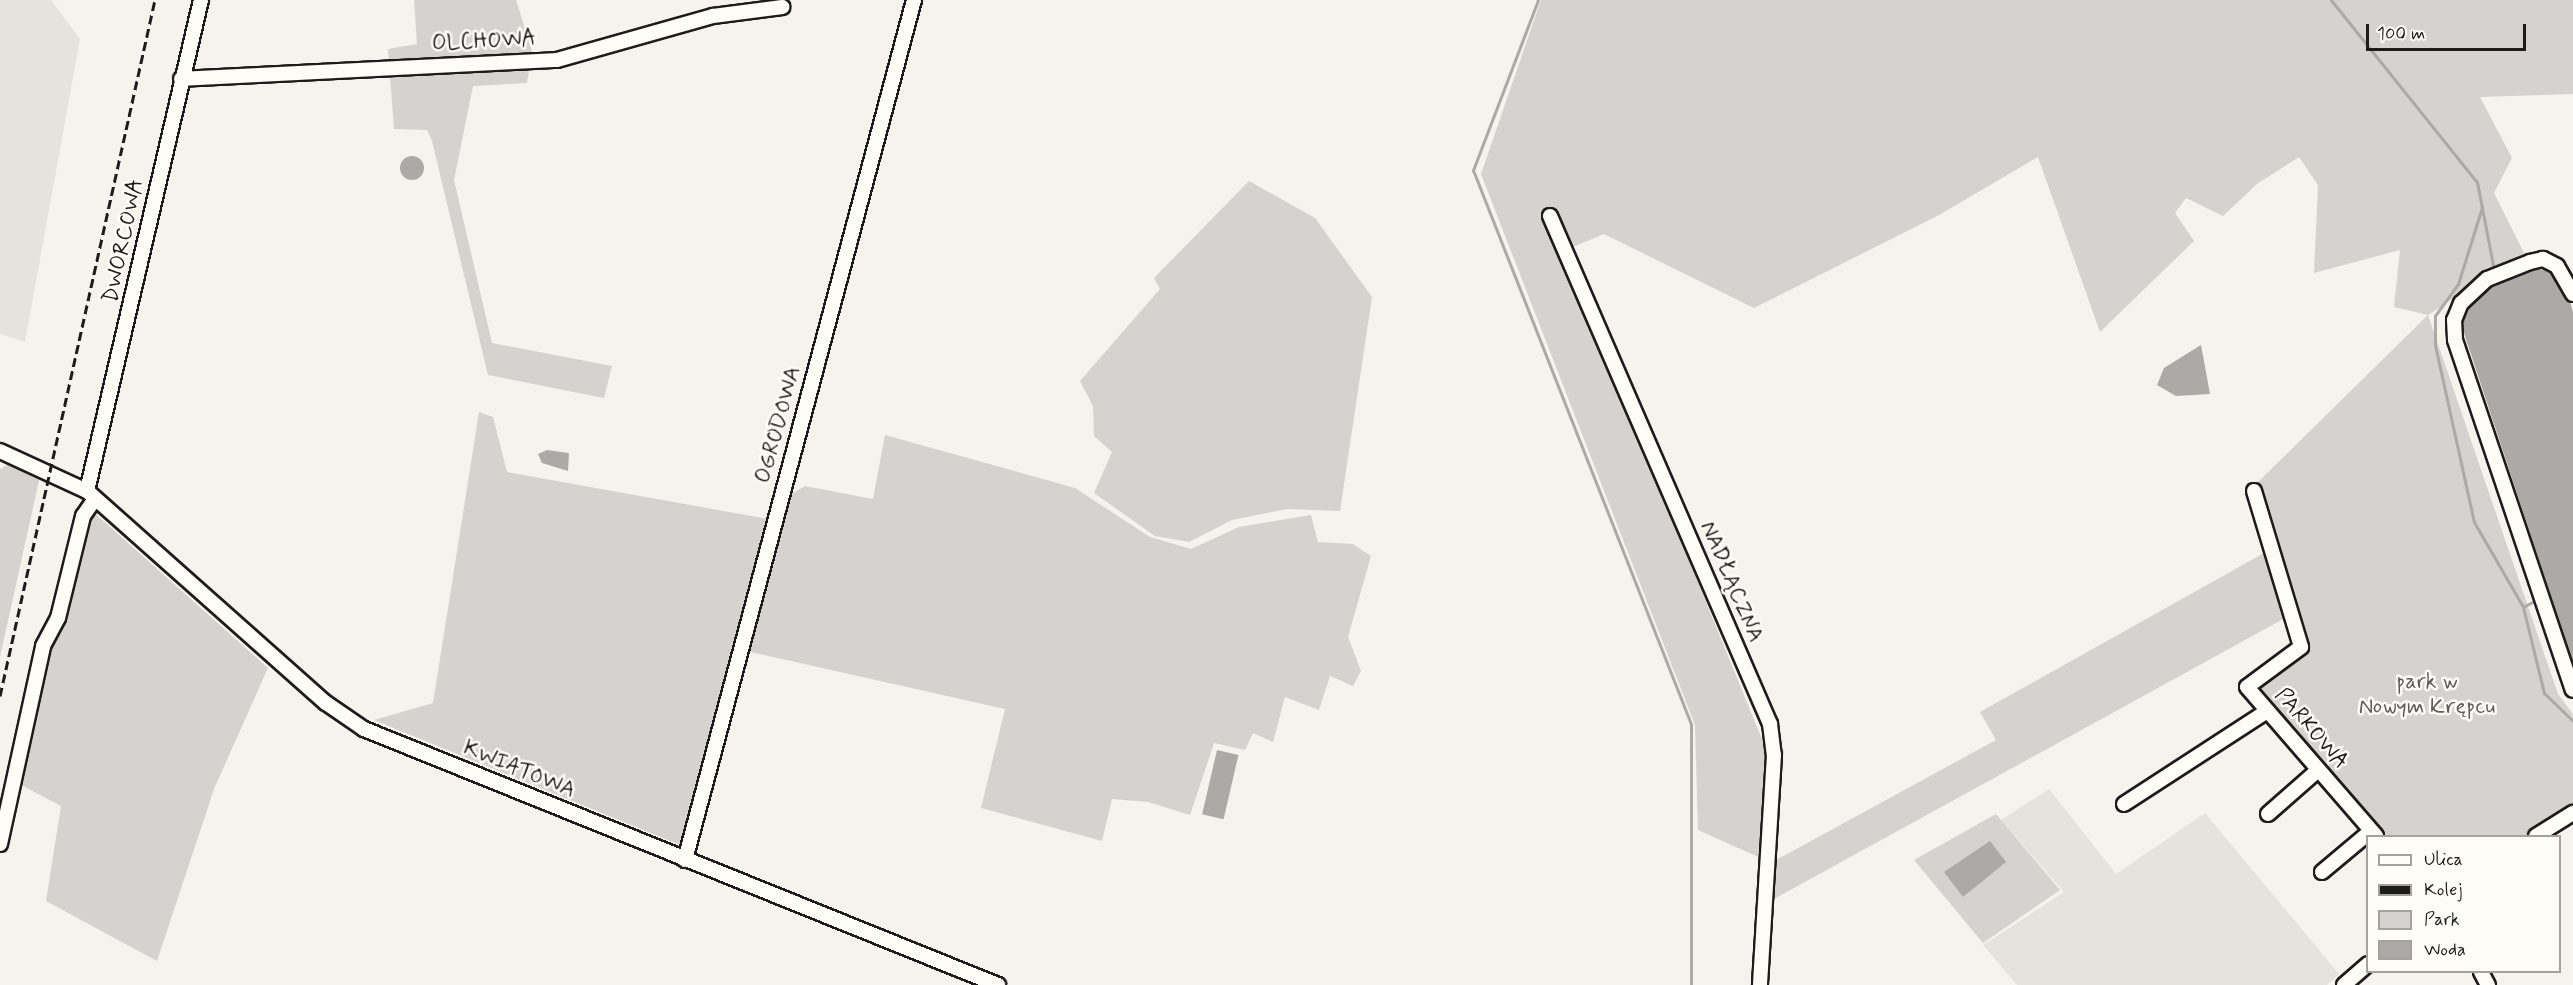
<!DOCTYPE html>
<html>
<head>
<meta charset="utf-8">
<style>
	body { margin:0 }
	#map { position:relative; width:2573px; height:985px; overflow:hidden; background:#f4f3ee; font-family:Mynerve,sans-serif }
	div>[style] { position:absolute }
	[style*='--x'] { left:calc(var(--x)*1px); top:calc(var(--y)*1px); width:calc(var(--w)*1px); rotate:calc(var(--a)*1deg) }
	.built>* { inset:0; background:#e4e3de }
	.green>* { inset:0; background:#d4d3cf }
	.water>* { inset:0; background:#abaaa6; transform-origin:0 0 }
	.round { border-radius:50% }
	.stream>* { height:3px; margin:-1.5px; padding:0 1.5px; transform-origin:1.5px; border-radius:1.5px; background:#abaaa6 }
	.roads { filter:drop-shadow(2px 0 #1c1c1c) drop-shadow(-2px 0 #1c1c1c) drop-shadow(0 2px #1c1c1c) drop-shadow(0 -2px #1c1c1c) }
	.minor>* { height:14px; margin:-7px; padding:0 7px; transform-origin:7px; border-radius:7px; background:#fdfcf7 }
	.rail>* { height:3px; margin-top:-1.5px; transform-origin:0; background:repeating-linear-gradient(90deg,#1c1c1c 0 9px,transparent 0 13.5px) }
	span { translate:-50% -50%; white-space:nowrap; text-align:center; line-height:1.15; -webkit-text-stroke:5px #fdfcf7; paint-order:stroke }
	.street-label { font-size:22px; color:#1c1c1c }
	.park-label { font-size:22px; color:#5c5c5b }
	.legend { position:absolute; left:2366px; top:835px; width:195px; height:138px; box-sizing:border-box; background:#fdfcf7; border:2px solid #a3a29f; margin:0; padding:8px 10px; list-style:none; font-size:18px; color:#1c1c1c }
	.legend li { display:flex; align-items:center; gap:12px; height:30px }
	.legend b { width:30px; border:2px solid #a3a29f }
	.scale { position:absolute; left:2366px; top:24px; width:160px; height:27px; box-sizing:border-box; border:3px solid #1c1c1c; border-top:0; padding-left:8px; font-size:18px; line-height:21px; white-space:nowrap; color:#1c1c1c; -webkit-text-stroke:4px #fdfcf7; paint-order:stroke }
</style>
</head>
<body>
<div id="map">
	<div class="built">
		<i style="clip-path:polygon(0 0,51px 0,80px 39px,25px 342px,0 334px)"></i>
		<i style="clip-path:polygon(2049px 789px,2116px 874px,2205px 813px,2339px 974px,2327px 985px,2017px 985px,1983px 945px,2064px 892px,2001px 820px)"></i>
	</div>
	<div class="green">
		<i style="clip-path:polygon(414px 0,516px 0,532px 51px,527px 83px,473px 86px,454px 180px,492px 343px,612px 366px,604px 398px,488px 375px,432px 141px,427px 130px,394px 129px,388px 49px,417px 44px)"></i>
		<i style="clip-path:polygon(1541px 0,2573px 0,2573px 94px,2480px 97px,2512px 158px,2494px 193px,2524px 253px,2428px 315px,2558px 694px,2573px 714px,2573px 807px,2524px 836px,2384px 836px,2254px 686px,2309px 648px,2256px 484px,2428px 315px,2394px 307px,2400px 250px,2314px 273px,2318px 185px,2299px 157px,2257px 184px,2223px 216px,2186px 198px,2175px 213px,2194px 241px,2100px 332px,2038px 157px,1939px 215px,1754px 308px,1604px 234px,1563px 251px,1768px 754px,1765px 860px,1698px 830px,1695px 725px,1481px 174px)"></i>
		<i style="clip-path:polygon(1249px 181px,1315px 218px,1372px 297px,1340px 511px,1287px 509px,1232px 520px,1189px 542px,1155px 536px,1094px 493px,1112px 452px,1094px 436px,1093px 406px,1080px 381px,1160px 289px,1154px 278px)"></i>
		<i style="clip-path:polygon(479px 412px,493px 417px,507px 472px,768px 519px,685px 847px,374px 720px,433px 703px)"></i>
		<i style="clip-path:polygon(885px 435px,1075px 488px,1150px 537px,1191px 549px,1239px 527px,1311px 515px,1318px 542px,1353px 544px,1371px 556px,1348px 637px,1361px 671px,1353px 686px,1330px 676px,1319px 710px,1285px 697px,1273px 742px,1253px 733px,1245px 750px,1214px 743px,1190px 815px,1148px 802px,1112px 799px,1102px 841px,981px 808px,1005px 709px,746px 651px,785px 498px,805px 486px,873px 499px)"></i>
		<i style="clip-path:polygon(10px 463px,40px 476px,0 657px,0 469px)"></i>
		<i style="clip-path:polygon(81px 501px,268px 668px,214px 789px,157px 961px,46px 901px,61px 806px,21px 785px)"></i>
		<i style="clip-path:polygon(2264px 553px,2285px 618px,1774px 899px,1776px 860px,1996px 740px,1980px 712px)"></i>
		<i style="clip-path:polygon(1996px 814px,2060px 890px,1983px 943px,1914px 860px)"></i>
	</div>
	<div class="water">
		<i class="round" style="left:400px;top:156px;width:24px;height:24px"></i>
		<i style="clip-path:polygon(2533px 268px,2549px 271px,2566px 288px,2573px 312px,2573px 663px,2461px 324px,2471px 305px,2497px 281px)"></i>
		<i style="clip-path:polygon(2201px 345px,2210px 394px,2176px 396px,2157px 385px,2164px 368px)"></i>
		<i style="clip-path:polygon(547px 450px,569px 453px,568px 471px,542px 463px,538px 454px)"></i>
		<i style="left:1217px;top:750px;width:22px;height:66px;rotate:13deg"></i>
		<i style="clip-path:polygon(1990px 841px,2006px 862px,1963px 897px,1944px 872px)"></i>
	</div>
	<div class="stream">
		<i style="--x:1538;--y:0;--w:182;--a:110.9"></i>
		<i style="--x:1473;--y:170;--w:595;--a:68.52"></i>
		<i style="--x:1691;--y:724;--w:261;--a:90"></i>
		<i style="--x:2331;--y:0;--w:233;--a:51.3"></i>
		<i style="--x:2477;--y:182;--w:85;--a:79.1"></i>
		<i style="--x:2482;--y:207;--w:81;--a:107.3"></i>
		<i style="--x:2458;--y:284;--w:39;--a:126"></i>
		<i style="--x:2435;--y:316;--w:29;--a:90"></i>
		<i style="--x:2435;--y:345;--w:181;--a:77.6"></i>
		<i style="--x:2474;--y:522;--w:98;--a:60"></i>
		<i style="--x:2523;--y:607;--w:89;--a:76.3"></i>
		<i style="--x:2544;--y:693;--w:40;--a:44"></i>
		<i style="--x:2523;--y:607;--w:15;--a:-28"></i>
	</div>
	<div class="roads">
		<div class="minor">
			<i style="--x:181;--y:79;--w:376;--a:-2.9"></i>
			<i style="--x:557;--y:60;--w:162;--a:-15.8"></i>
			<i style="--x:713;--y:16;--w:70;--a:-7.4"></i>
			<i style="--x:1550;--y:216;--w:554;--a:66.58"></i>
			<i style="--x:1770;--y:724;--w:31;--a:83"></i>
			<i style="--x:1774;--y:755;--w:230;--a:93.5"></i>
			<i style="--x:2573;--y:294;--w:32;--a:-120"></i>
			<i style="--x:2557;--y:266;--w:16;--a:-153"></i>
			<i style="--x:2543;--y:259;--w:13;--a:167"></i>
			<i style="--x:2530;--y:262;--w:46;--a:158.4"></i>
			<i style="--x:2487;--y:279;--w:35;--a:137"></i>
			<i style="--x:2461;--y:303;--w:18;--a:112"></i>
			<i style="--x:2454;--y:320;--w:20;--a:87"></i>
			<i style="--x:2455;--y:340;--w:369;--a:71.4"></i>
			<i style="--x:0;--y:451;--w:96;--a:24.7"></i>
			<i style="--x:87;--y:491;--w:319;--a:41.6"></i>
			<i style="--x:326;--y:703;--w:46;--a:34.4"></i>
			<i style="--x:364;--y:729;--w:684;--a:21.99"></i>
			<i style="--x:87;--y:491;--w:504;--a:-76.93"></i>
			<i style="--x:2254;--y:491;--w:163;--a:73.2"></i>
			<i style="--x:2301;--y:647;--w:67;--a:143.5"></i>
			<i style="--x:2247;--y:687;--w:197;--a:49.1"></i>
			<i style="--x:2124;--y:804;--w:171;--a:-33"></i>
			<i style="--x:2268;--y:814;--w:67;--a:-41.3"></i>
			<i style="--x:2536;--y:836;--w:44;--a:-31.9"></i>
			<i style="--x:0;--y:844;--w:203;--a:-77.7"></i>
			<i style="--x:43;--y:646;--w:32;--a:-62"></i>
			<i style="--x:58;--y:618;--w:105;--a:-76.2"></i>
			<i style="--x:83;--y:516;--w:21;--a:-55"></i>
			<i style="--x:685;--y:860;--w:890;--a:-75.09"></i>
			<i style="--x:2322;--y:872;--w:64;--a:-39.9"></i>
			<i style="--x:2481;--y:972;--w:15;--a:62"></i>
			<i style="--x:2344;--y:985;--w:32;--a:-41"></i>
		</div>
	</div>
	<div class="rail">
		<i style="--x:0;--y:696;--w:713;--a:-77.45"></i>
	</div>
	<div class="street-label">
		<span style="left:484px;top:42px;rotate:-3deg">OLCHOWA</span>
		<span style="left:124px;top:241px;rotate:-78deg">DWORCOWA</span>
		<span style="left:779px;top:425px;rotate:-75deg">OGRODOWA</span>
		<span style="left:1731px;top:582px;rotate:67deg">NADŁĄCZNA</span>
		<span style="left:2311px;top:729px;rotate:49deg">PARKOWA</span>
		<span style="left:519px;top:770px;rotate:22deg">KWIATOWA</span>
	</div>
	<div class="park-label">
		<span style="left:2427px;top:695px">park w<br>Nowym Krępcu</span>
	</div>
	<ul class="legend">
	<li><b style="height:8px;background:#fdfcf7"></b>Ulica</li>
	<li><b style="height:8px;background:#1c1c1c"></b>Kolej</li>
	<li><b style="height:16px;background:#d4d3cf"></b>Park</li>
	<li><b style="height:16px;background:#abaaa6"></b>Woda</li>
	</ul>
	<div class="scale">100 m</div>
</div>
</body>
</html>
